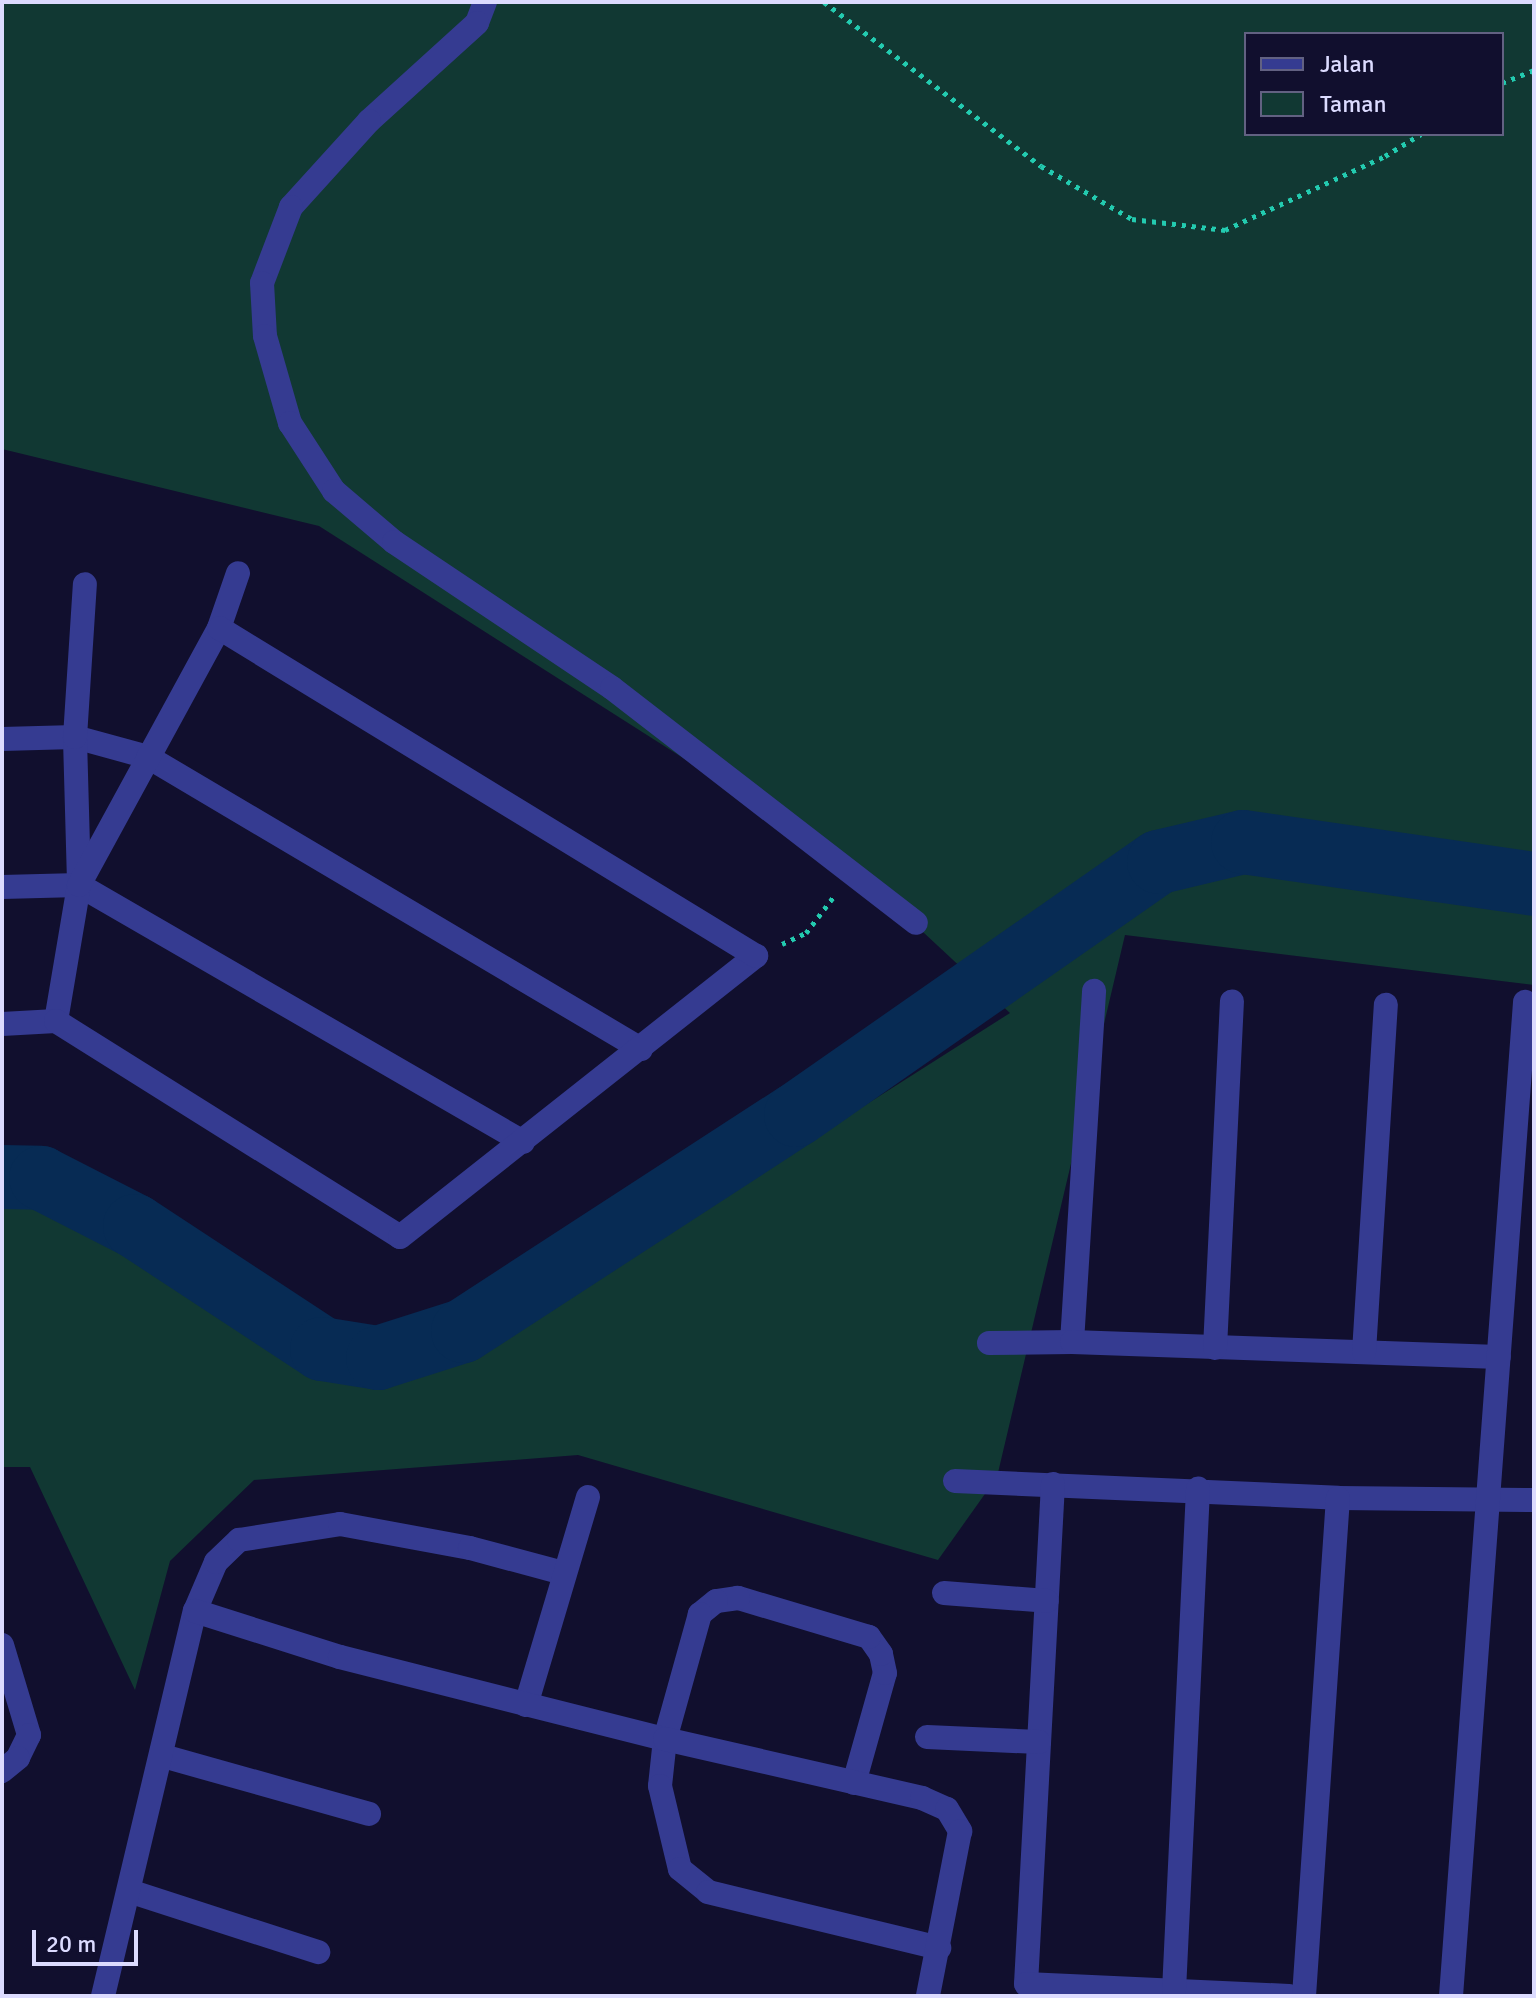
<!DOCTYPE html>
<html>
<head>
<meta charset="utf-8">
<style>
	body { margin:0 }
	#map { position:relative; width:1536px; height:1998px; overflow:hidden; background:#110f2e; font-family:Signika,sans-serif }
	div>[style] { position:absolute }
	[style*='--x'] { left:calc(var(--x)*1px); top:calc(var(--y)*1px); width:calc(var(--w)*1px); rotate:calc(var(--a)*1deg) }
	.green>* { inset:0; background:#113833 }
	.river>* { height:64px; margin:-32px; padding:0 32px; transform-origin:32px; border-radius:32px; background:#072b54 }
	.path>* { height:5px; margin-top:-2.5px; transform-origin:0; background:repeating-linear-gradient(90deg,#23cbb0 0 4px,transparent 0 10px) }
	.street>* { height:24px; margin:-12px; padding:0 12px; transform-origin:12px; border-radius:12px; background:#353b91 }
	span { translate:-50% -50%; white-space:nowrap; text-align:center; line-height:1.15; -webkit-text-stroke:6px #110f2e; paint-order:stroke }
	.frame { position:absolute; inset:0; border:4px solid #dcdbff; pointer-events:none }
	.legend { position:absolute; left:1244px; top:32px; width:260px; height:104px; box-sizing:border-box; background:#110f2e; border:2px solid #626182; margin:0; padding:10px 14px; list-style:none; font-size:24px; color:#dcdbff }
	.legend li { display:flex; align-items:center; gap:16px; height:40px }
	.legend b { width:40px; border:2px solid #626182 }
	.scale { position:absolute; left:32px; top:1930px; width:106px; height:36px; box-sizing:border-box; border:4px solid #dcdbff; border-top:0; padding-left:10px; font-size:24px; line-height:28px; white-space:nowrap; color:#dcdbff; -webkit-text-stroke:6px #110f2e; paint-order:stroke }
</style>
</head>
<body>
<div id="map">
	<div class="green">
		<i style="clip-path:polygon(evenodd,2px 2px,1534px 2px,1534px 985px,1125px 935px,997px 1477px,938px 1560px,578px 1455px,254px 1480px,170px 1561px,135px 1690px,30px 1467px,2px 1467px,2px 1205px,51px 1206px,307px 1373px,457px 1365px,1010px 1013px,851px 865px,319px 526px,2px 449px,2px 2px,1246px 34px,1502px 34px,1502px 134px,1246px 134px,1246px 34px)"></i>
	</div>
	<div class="river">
		<i style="--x:2;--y:1177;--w:39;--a:1"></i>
		<i style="--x:41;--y:1178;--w:106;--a:27.1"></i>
		<i style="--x:135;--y:1226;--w:224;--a:33.3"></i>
		<i style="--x:322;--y:1349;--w:57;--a:9.1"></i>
		<i style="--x:378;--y:1358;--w:89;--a:-17.6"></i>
		<i style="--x:463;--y:1331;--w:397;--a:-33"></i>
		<i style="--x:796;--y:1115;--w:442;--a:-34.9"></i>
		<i style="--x:1159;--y:862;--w:86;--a:-13.4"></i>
		<i style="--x:1243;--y:842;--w:294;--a:8.2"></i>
	</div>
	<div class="path">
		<i style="--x:824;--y:2;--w:272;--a:37.1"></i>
		<i style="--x:1041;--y:166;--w:105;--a:30.2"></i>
		<i style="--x:1132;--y:219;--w:94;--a:6.7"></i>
		<i style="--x:1225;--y:230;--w:176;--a:-24.8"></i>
		<i style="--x:1385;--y:156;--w:42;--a:-31.4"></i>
		<i style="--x:1502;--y:83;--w:35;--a:-22"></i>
		<i style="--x:782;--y:944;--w:26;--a:-25"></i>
		<i style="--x:806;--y:933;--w:48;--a:-52.7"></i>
	</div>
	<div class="street">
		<i style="--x:485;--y:2;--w:22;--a:111"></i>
		<i style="--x:477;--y:23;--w:146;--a:137.8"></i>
		<i style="--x:369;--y:121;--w:116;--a:132.2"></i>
		<i style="--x:291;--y:207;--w:81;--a:110.9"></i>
		<i style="--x:262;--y:283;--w:53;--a:86.8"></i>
		<i style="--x:265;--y:336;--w:91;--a:74"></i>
		<i style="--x:290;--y:423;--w:81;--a:57.1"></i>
		<i style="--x:334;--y:491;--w:79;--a:40.4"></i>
		<i style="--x:394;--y:542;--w:262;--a:33.8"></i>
		<i style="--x:612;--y:688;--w:384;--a:37.7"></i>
		<i style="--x:2;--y:739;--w:73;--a:-1.6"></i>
		<i style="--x:75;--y:737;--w:76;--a:15.3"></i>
		<i style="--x:148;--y:757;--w:573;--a:30.64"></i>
		<i style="--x:79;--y:882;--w:145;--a:-91.6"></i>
		<i style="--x:75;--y:737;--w:153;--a:-86.3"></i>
		<i style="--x:2;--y:887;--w:77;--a:-1.5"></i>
		<i style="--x:79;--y:885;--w:513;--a:30.06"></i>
		<i style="--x:56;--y:1021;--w:138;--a:-80.4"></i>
		<i style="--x:79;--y:885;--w:293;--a:-61.4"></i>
		<i style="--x:219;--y:628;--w:58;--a:-70.9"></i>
		<i style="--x:2;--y:1024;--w:54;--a:-3.2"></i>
		<i style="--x:56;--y:1021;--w:406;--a:32.1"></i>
		<i style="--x:400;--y:1237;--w:454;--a:-38.3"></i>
		<i style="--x:756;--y:956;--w:629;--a:-148.58"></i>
		<i style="--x:1072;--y:1342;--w:352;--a:-86.4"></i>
		<i style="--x:989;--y:1343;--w:83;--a:-0.7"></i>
		<i style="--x:1072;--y:1342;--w:427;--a:2"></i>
		<i style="--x:1215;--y:1348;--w:347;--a:-87.2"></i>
		<i style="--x:1364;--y:1352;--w:348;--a:-86.4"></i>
		<i style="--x:955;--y:1481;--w:383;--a:2.5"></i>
		<i style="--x:1338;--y:1498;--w:196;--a:0.6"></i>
		<i style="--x:1053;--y:1484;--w:501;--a:93.09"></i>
		<i style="--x:1026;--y:1984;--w:263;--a:2.6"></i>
		<i style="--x:944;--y:1593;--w:103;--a:4.4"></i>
		<i style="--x:195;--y:1611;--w:53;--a:-66.8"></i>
		<i style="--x:216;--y:1562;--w:32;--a:-44"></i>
		<i style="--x:239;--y:1540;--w:102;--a:-9"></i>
		<i style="--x:340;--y:1524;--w:132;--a:10.5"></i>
		<i style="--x:470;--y:1548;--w:96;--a:15"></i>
		<i style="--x:2;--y:1645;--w:94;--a:73.3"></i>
		<i style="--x:29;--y:1735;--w:25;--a:116"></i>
		<i style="--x:18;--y:1758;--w:21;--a:141"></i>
		<i style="--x:526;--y:1705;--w:217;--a:-73.4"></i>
		<i style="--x:927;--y:1737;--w:112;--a:2.6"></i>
		<i style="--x:163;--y:1756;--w:214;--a:15.7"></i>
		<i style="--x:854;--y:1783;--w:114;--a:-74.3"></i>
		<i style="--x:885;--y:1673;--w:19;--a:-102"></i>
		<i style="--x:881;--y:1654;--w:21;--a:-125"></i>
		<i style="--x:869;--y:1637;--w:137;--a:-163.4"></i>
		<i style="--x:738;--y:1598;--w:22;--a:172"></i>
		<i style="--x:716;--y:1601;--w:21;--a:141"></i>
		<i style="--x:700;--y:1614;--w:130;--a:105.6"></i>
		<i style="--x:665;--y:1739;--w:47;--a:96.1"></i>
		<i style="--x:660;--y:1786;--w:85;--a:76.5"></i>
		<i style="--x:680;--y:1869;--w:36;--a:39"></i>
		<i style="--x:708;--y:1892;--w:238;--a:13.6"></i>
		<i style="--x:129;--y:1891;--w:199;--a:17.9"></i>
		<i style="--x:1174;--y:1991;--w:503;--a:-87.26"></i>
		<i style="--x:103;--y:1996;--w:396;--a:-76.6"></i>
		<i style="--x:195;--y:1611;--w:152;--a:17.6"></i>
		<i style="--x:340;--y:1657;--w:335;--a:14.2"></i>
		<i style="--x:665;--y:1739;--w:264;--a:12.9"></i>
		<i style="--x:922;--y:1798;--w:27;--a:24"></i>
		<i style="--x:947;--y:1809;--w:26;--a:59"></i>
		<i style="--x:960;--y:1831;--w:168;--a:101"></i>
		<i style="--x:1304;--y:1996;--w:499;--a:-86.1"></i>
		<i style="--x:1451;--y:1996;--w:997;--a:-85.74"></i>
	</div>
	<div class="frame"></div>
	<ul class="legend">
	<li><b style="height:10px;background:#353b91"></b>Jalan</li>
	<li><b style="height:22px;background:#113833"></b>Taman</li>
	</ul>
	<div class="scale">20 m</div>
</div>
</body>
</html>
